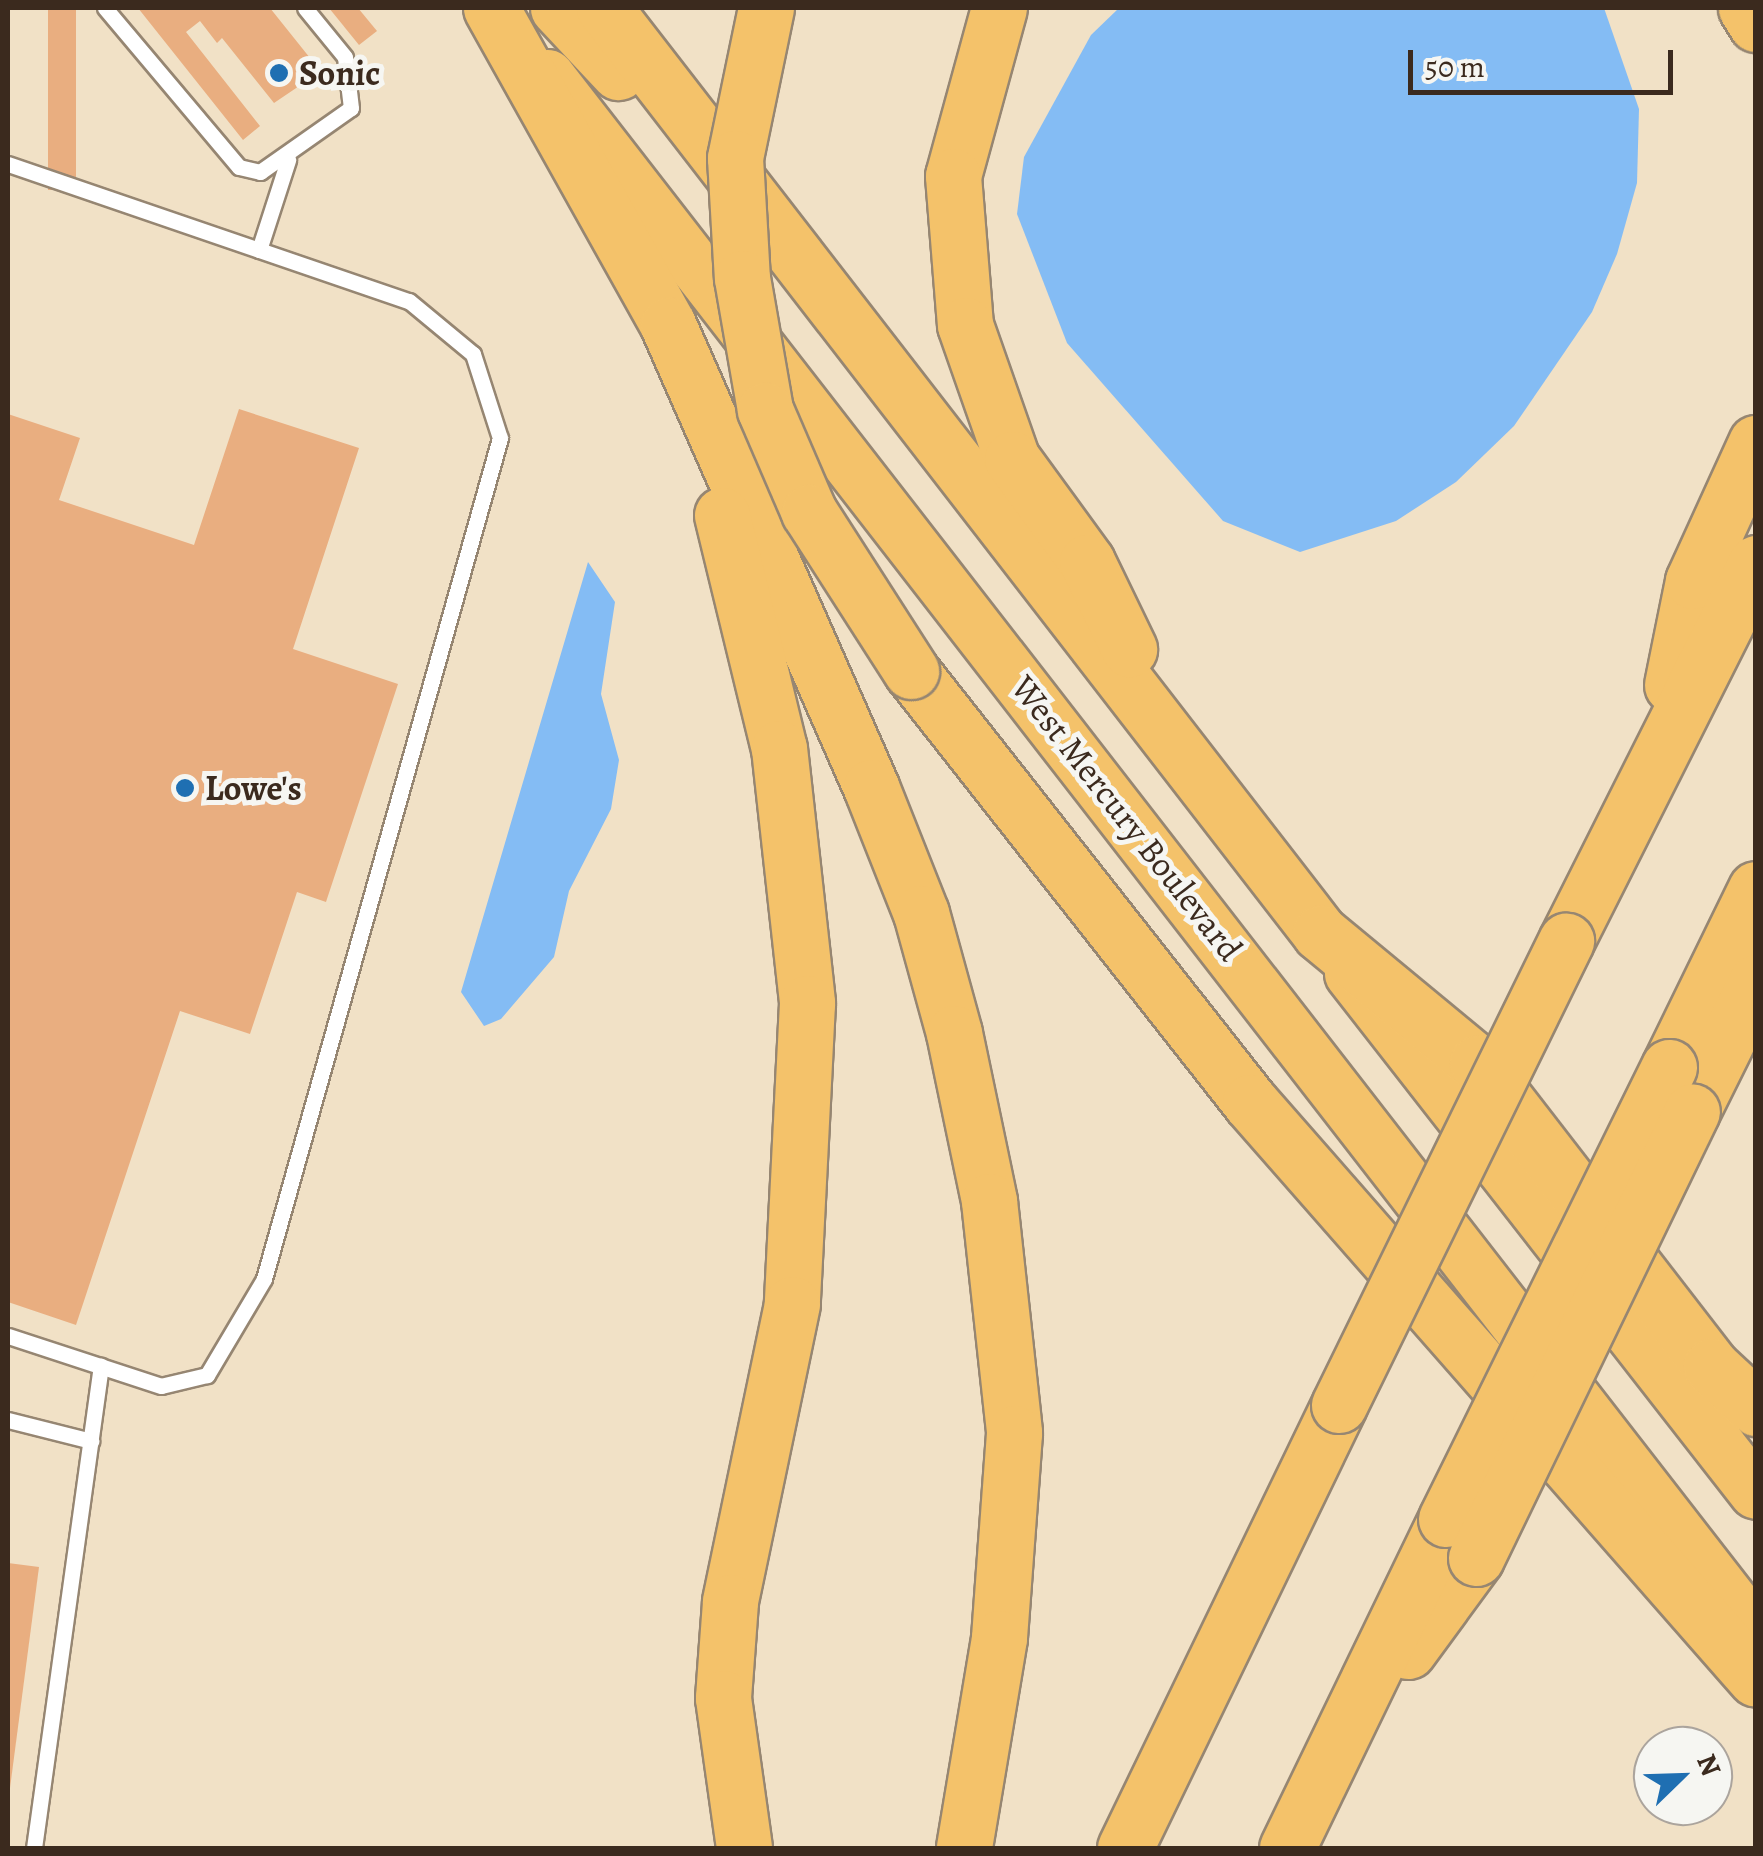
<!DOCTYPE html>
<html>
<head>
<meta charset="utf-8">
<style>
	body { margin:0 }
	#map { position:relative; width:1763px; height:1856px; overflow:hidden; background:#f1e1c6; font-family:Alegreya,serif }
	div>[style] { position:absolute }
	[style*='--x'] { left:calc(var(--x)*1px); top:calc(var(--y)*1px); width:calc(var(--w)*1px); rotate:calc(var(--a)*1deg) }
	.water>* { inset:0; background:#84bcf4 }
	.building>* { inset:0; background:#e9ae80; transform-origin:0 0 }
	.roads { filter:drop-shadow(2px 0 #968672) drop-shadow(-2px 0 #968672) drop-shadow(0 2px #968672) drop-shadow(0 -2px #968672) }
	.lane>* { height:15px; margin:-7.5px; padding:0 7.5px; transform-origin:7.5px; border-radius:7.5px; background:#fff }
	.primary>* { height:52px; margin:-26px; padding:0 26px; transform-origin:26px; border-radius:26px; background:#f4c26a }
	.highway>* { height:55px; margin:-27.5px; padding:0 27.5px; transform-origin:27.5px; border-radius:27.5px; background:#f4c26a }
	.bridges { filter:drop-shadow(2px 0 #968672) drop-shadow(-2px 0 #968672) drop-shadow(0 2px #968672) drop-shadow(0 -2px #968672) }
	.highway-bridge>* { height:55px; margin:-27.5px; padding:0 27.5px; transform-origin:27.5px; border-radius:27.5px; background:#f4c26a }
	.dots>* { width:28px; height:28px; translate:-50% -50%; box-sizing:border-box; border:5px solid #f6f6f2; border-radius:50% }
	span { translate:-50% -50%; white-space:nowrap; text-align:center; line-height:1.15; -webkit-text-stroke:10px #f6f6f2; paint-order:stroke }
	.poi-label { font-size:35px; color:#3b2a1e; font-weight:700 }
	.left { translate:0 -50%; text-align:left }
	.street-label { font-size:35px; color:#3b2a1e }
	.frame { position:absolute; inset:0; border:10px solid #3b2a1e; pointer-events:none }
	.north { position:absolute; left:1633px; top:1726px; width:100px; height:100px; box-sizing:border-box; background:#f6f6f2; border:2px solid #aba49d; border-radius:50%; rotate:67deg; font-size:28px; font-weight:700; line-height:40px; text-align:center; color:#3b2a1e }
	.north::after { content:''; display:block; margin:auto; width:35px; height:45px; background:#1f6fb2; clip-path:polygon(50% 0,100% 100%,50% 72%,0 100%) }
	.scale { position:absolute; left:1408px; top:50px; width:265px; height:45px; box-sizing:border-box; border:5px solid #3b2a1e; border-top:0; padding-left:12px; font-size:30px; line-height:35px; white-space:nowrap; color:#3b2a1e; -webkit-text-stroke:8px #f6f6f2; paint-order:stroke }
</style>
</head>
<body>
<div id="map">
	<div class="water">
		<i style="clip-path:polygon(1119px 8px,1604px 8px,1639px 109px,1637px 183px,1617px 254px,1592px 312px,1514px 426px,1456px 482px,1396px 521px,1300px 552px,1223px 521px,1067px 343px,1017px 214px,1024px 157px,1091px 35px)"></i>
		<i style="clip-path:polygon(588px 562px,615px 602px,601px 694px,619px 760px,611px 809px,569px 891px,554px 957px,501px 1019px,484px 1026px,461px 992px)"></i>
	</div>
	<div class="building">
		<i style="left:48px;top:8px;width:28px;height:182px"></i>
		<i style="clip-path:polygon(138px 8px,270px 8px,314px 63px,306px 68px,311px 78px,274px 103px,222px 38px,217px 43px,200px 21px,186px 32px,260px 126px,243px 140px)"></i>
		<i style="clip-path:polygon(329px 8px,358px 8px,377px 31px,359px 45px)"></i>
		<i style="clip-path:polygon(239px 409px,359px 448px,293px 649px,398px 684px,326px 902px,297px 892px,250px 1034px,180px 1011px,76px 1325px,8px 1302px,8px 414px,80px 438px,59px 500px,194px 545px)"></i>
		<i style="clip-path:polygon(8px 1563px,39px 1567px,10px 1788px,8px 1788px)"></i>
	</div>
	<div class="roads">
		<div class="lane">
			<i style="--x:105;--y:8;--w:208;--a:49.9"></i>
			<i style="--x:239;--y:167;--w:22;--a:13"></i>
			<i style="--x:260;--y:172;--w:111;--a:-35.1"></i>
			<i style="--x:351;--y:108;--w:51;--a:-96.7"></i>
			<i style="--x:345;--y:57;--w:63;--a:-129.2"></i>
			<i style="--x:8;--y:164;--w:424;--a:18.9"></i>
			<i style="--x:409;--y:301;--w:83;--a:39.6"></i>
			<i style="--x:473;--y:354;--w:88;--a:72.2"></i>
			<i style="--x:500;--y:438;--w:873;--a:105.68"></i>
			<i style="--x:264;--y:1279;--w:112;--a:120.7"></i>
			<i style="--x:207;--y:1375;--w:47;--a:166.6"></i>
			<i style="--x:161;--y:1386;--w:161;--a:-161.9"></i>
			<i style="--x:259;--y:250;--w:95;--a:-72.1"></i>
			<i style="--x:8;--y:1420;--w:86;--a:14.2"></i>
			<i style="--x:34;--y:1848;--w:487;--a:-82.1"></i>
		</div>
		<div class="primary">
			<i style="--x:548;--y:76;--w:1970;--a:52.18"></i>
			<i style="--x:1351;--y:974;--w:658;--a:52.03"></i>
		</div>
		<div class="highway">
			<i style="--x:491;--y:8;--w:363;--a:60.8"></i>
			<i style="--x:668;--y:325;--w:505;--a:66.28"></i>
			<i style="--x:871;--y:787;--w:136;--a:68.4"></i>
			<i style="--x:921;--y:913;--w:124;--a:74.6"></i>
			<i style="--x:954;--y:1033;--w:172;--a:78.2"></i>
			<i style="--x:989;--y:1201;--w:233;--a:83.8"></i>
			<i style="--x:1014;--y:1433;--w:206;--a:94.2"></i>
			<i style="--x:999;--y:1638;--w:213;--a:99.5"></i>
			<i style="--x:558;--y:8;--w:88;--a:46.8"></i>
			<i style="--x:604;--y:8;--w:1170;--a:52.26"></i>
			<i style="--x:1320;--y:933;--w:204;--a:39.6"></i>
			<i style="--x:1477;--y:1063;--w:383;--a:52.3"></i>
			<i style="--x:1711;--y:1366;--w:62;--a:43"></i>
			<i style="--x:999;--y:8;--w:174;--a:105.3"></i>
			<i style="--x:953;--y:176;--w:149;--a:85.4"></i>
			<i style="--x:965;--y:325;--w:142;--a:70.7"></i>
			<i style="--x:1012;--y:459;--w:127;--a:53.9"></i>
			<i style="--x:1087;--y:562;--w:97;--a:64.2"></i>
			<i style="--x:1746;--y:8;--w:19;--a:58"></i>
			<i style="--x:722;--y:515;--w:240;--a:76.3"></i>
			<i style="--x:779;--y:748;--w:257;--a:83.7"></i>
			<i style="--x:807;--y:1003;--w:301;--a:92.9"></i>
			<i style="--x:792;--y:1304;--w:304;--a:101.8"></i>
			<i style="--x:730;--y:1602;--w:96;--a:94.2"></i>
			<i style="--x:723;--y:1698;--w:151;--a:82"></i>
			<i style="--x:911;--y:671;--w:548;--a:51.81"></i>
			<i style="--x:1250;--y:1102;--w:767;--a:48.75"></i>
			<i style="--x:1672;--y:685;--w:106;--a:-78.6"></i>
			<i style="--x:1693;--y:581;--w:152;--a:-65.5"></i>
			<i style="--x:1566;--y:941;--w:423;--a:-63.3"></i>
			<i style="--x:1669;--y:1067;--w:198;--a:-64"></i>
			<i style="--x:1692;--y:1111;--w:144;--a:-63.6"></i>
			<i style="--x:1408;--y:1651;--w:115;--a:-53.8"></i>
			<i style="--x:1125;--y:1848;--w:492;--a:-64.2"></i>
			<i style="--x:1287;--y:1848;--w:365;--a:-64.2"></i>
		</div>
	</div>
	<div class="bridges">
		<div class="highway-bridge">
			<i style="--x:766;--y:8;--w:153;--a:101.7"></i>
			<i style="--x:735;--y:158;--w:120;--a:86.7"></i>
			<i style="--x:742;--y:278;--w:134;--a:80.1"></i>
			<i style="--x:765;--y:410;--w:111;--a:66.7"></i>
			<i style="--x:809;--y:512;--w:189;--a:57.3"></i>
			<i style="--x:1339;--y:1405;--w:517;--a:-63.93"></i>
			<i style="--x:1446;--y:1519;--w:504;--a:-63.74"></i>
			<i style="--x:1476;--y:1558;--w:496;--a:-64.2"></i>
		</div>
	</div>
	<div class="dots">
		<i style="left:279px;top:73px;background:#1f6fb2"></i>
		<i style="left:185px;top:788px;background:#1f6fb2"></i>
	</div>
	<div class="poi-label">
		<span class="left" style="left:299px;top:73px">Sonic</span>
		<span class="left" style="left:205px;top:788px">Lowe's</span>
	</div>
	<div class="street-label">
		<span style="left:1127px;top:818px;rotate:52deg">West Mercury Boulevard</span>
	</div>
	<div class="frame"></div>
	<div class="north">N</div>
	<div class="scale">50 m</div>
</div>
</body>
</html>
